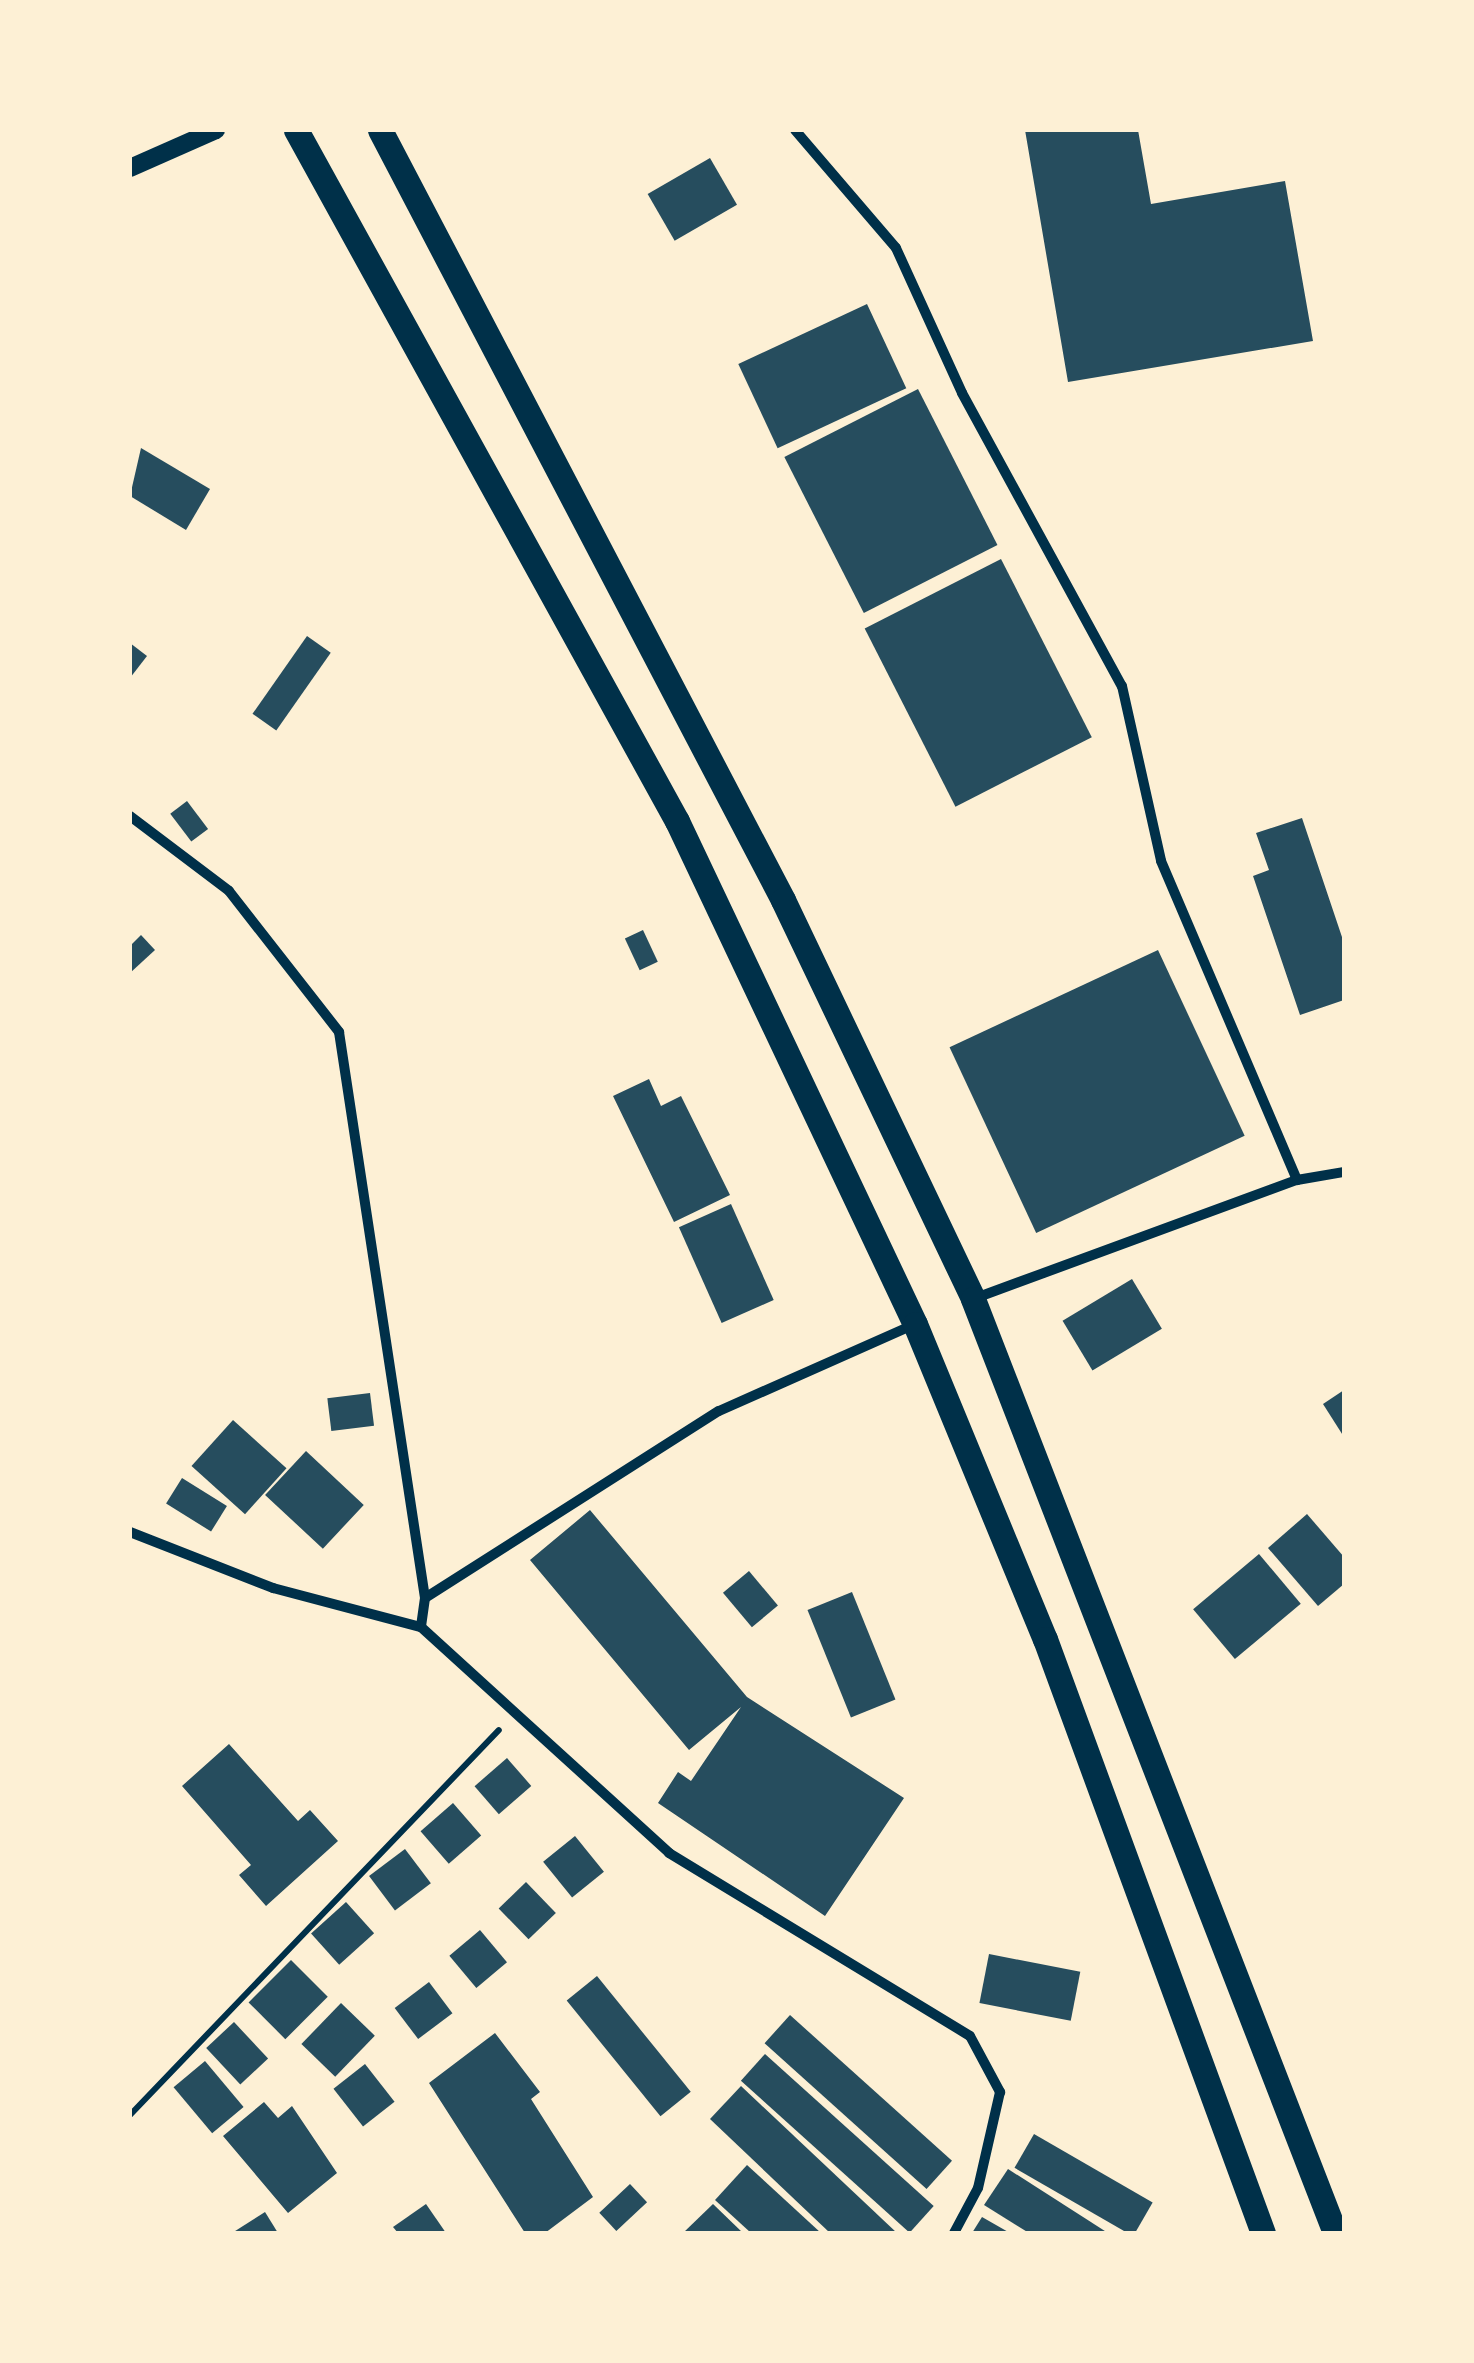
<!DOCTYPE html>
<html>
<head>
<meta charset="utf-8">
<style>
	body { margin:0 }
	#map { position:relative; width:1474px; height:2363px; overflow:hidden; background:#fdf0d5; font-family:Barlow,sans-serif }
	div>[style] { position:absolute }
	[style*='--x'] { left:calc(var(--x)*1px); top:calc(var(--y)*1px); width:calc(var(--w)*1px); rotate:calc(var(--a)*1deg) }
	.building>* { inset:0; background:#264d5e; transform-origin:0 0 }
	.path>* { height:6px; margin:-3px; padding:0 3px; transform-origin:3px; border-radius:3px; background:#003049 }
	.minor>* { height:10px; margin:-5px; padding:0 5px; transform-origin:5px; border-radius:5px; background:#003049 }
	.tertiary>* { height:18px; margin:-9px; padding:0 9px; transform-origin:9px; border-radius:9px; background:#003049 }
	.primary>* { height:25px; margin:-12.5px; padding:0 12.5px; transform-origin:12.5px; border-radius:12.5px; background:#003049 }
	span { translate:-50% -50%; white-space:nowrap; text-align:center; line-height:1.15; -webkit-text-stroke:9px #fdf0d5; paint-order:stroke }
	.frame { position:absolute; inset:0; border:132px solid #fdf0d5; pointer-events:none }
</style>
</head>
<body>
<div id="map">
	<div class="building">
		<i style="clip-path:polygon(1025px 130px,1138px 130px,1151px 204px,1285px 181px,1313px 341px,1068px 382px)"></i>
		<i style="left:710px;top:158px;width:54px;height:72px;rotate:60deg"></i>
		<i style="left:867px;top:304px;width:93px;height:142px;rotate:65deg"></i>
		<i style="left:918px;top:389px;width:175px;height:150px;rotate:63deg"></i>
		<i style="clip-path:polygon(141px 448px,210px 489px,186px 530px,130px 496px)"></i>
		<i style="left:1001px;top:559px;width:200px;height:153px;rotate:63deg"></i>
		<i style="left:307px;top:636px;width:29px;height:95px;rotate:35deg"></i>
		<i style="clip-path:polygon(130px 643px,147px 656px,130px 678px)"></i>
		<i style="left:187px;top:801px;width:35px;height:21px;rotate:53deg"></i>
		<i style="clip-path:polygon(1302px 818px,1344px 943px,1344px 1000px,1300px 1015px,1253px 876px,1269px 870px,1256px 833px)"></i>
		<i style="left:643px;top:930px;width:35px;height:20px;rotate:65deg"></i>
		<i style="clip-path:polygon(141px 935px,155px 950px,130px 973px,130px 946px)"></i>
		<i style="left:1158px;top:950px;width:205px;height:230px;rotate:65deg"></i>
		<i style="clip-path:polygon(649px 1079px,661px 1106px,681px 1096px,730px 1195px,674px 1222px,613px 1096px)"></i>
		<i style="left:731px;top:1204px;width:105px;height:57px;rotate:66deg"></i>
		<i style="left:1132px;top:1279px;width:58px;height:81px;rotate:59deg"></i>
		<i style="clip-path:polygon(1344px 1390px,1344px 1437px,1323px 1404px)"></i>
		<i style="left:370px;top:1393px;width:33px;height:43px;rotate:83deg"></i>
		<i style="left:233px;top:1420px;width:72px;height:62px;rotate:42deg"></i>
		<i style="left:306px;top:1451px;width:79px;height:60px;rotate:43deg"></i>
		<i style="left:182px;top:1478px;width:53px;height:30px;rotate:32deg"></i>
		<i style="clip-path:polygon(590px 1510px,747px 1697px,904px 1798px,825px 1916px,658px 1803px,678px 1772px,691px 1781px,741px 1707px,689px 1750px,530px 1560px)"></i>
		<i style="clip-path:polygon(1307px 1514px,1344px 1557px,1344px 1584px,1318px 1606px,1268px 1548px)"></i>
		<i style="left:1259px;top:1554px;width:65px;height:86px;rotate:50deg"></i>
		<i style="left:749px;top:1571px;width:45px;height:34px;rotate:50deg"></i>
		<i style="left:852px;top:1592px;width:116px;height:48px;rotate:68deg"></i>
		<i style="clip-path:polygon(229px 1744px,298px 1821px,310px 1810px,338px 1841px,266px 1906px,239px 1875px,251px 1865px,182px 1786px)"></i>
		<i style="left:507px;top:1758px;width:37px;height:43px;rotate:49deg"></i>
		<i style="left:453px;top:1803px;width:43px;height:43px;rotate:49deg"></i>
		<i style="left:575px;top:1836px;width:46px;height:41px;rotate:51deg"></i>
		<i style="left:405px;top:1849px;width:43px;height:45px;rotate:53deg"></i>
		<i style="left:526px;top:1882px;width:43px;height:38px;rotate:46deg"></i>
		<i style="left:346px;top:1902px;width:42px;height:47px;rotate:48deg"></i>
		<i style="left:480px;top:1930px;width:42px;height:40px;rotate:50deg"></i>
		<i style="left:989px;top:1954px;width:93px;height:50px;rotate:11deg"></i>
		<i style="left:291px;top:1960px;width:52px;height:60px;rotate:45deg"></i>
		<i style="left:597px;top:1976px;width:149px;height:39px;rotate:51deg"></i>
		<i style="left:429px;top:1982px;width:39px;height:43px;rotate:53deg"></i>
		<i style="left:341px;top:2003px;width:47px;height:57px;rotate:44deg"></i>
		<i style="left:790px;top:2015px;width:218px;height:38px;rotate:42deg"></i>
		<i style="left:234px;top:2022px;width:50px;height:38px;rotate:47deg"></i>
		<i style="clip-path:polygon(495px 2033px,540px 2092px,531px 2099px,593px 2197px,545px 2233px,525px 2233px,429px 2083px)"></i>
		<i style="left:765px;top:2054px;width:227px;height:36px;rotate:42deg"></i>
		<i style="left:205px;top:2061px;width:60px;height:41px;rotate:50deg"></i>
		<i style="left:365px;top:2064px;width:48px;height:40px;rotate:52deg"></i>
		<i style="clip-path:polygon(741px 2086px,897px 2233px,830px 2233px,710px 2119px)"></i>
		<i style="clip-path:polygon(264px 2102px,278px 2118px,292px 2106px,337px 2173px,288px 2213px,223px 2136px)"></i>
		<i style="left:1034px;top:2134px;width:137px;height:39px;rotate:30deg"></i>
		<i style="clip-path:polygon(747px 2165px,821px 2233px,751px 2233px,715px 2200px)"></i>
		<i style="clip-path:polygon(1008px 2169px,1108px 2233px,1029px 2233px,984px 2205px)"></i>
		<i style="left:630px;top:2184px;width:25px;height:42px;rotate:47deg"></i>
		<i style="clip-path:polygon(426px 2204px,446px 2233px,398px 2233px,393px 2227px)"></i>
		<i style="clip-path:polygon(713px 2204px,743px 2233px,683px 2233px)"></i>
		<i style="clip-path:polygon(265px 2212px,278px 2233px,232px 2233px)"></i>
		<i style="clip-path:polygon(982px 2217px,1010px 2233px,972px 2233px)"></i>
	</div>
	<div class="path">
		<i style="--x:130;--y:2115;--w:533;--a:-46.22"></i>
	</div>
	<div class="minor">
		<i style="--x:795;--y:130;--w:155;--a:49.4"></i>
		<i style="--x:896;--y:248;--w:159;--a:65.5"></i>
		<i style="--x:962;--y:393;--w:334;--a:61.4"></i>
		<i style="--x:1122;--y:686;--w:179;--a:77.4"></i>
		<i style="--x:1161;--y:861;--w:347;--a:66.9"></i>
		<i style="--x:130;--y:816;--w:124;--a:37.1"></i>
		<i style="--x:229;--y:891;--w:179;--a:52"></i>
		<i style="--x:339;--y:1032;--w:572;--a:81.36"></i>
		<i style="--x:425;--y:1598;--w:29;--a:98"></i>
		<i style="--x:973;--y:1299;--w:345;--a:-20.2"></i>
		<i style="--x:1297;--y:1180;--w:48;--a:-9.7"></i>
		<i style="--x:130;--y:1532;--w:154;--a:21.4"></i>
		<i style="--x:273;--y:1588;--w:153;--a:14.8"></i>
		<i style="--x:421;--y:1627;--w:336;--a:42.3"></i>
		<i style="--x:669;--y:1853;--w:352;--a:31.3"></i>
		<i style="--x:970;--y:2036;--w:64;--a:61.8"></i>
		<i style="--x:1000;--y:2092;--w:98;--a:102.9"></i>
		<i style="--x:978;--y:2188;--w:51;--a:118.1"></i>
		<i style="--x:425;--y:1598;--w:348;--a:-32.5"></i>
		<i style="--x:719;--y:1411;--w:214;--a:-23.9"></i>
	</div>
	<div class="tertiary">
		<i style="--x:130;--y:168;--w:94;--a:-23.8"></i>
	</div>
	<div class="primary">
		<i style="--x:296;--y:130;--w:789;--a:61.13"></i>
		<i style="--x:677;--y:821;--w:556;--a:64.68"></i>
		<i style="--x:915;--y:1324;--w:341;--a:67.6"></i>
		<i style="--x:1045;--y:1639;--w:633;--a:69.85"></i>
		<i style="--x:380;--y:130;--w:869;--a:62.37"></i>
		<i style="--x:783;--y:900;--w:442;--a:64.5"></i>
		<i style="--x:973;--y:1299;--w:1002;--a:68.81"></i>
	</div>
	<div class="frame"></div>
</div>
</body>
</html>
